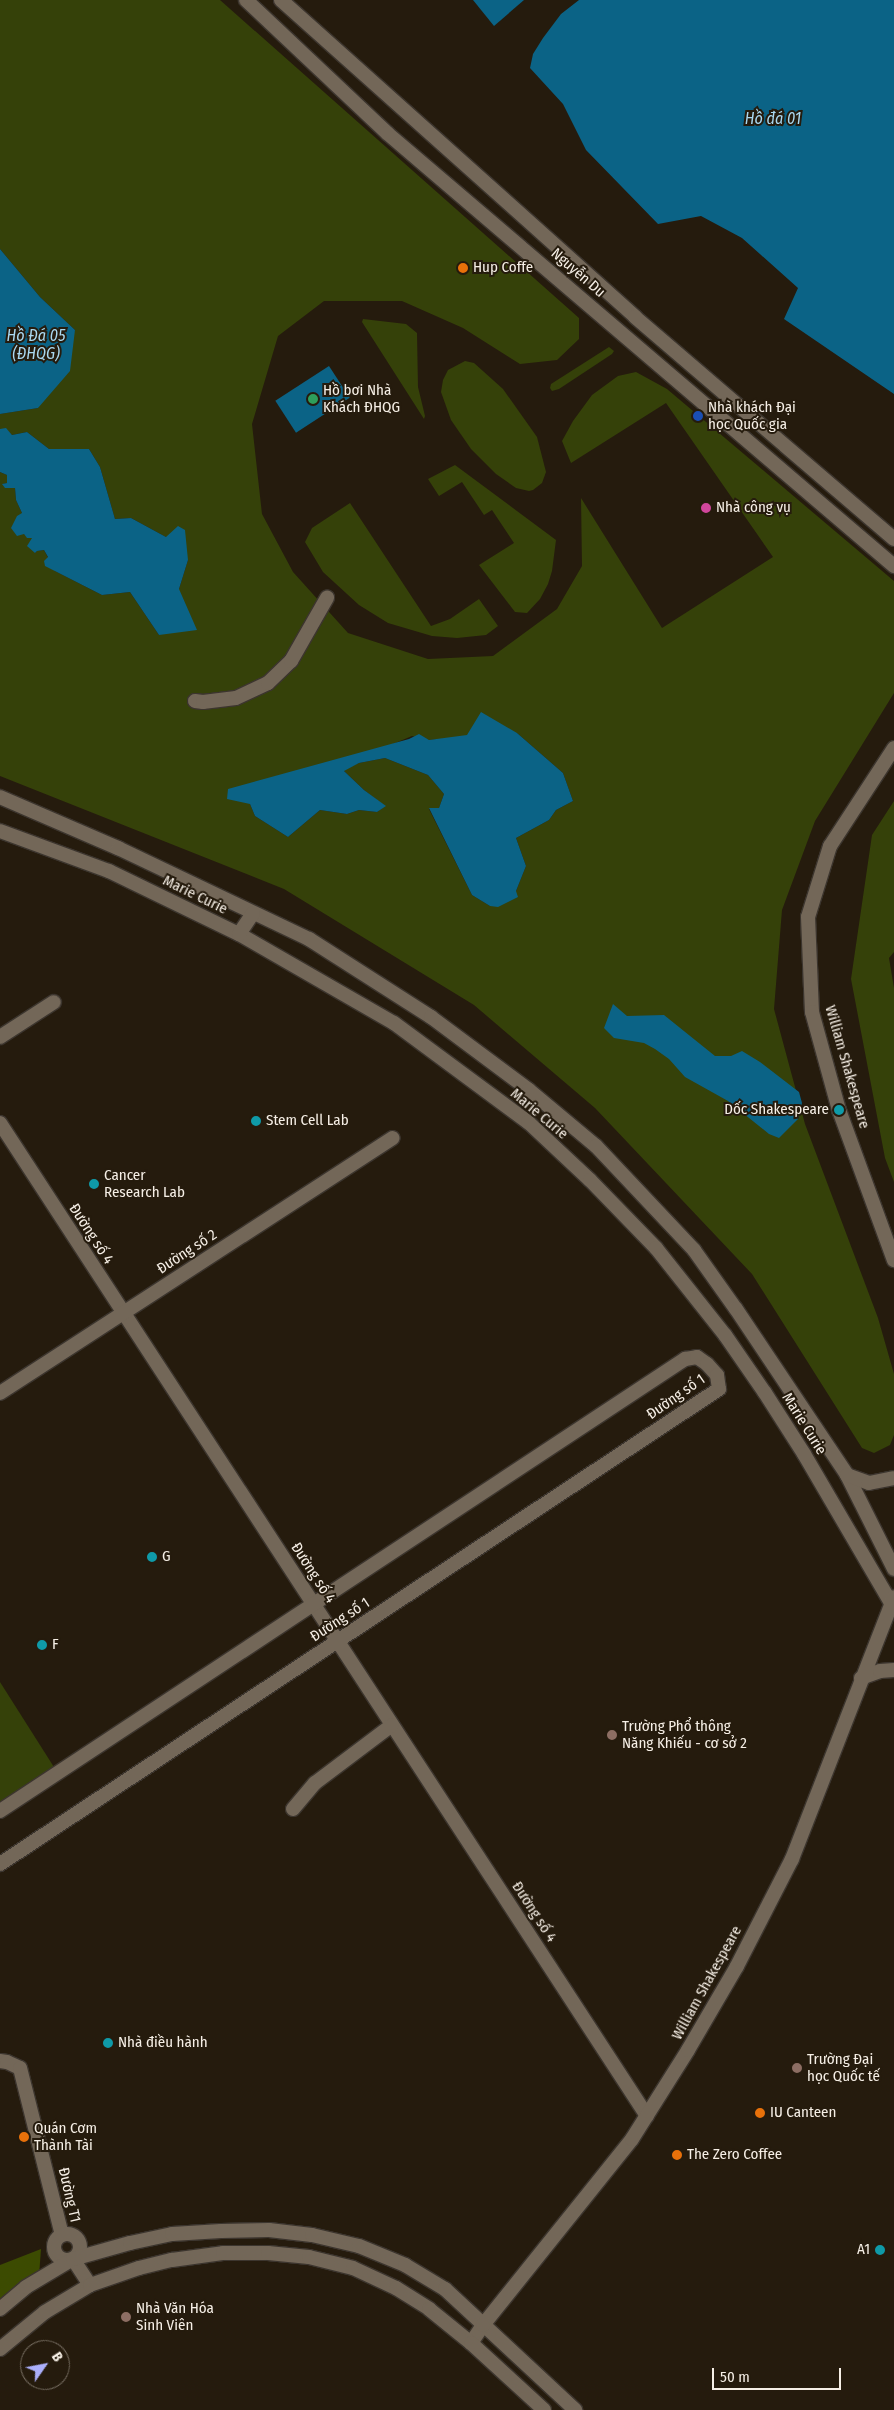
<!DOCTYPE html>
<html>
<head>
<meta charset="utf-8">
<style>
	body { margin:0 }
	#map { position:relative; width:894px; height:2410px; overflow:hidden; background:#251b0d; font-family:"Fira Sans Condensed",sans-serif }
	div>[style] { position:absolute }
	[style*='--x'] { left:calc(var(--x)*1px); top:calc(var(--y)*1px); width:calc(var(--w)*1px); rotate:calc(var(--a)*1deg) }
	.green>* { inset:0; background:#354109 }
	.forest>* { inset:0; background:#3c4b01 }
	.water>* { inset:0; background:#0b6386; transform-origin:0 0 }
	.roads { filter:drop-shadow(1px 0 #3c352e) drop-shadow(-1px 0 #3c352e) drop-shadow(0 1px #3c352e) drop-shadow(0 -1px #3c352e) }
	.minor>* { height:14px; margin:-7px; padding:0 7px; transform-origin:7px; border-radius:7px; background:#736758 }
	.minor>.ring { margin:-7px; padding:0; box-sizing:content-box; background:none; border:14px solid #736758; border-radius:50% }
	.tertiary>* { height:14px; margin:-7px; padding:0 7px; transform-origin:7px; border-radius:7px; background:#736758 }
	.dots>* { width:14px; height:14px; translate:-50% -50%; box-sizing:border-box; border:2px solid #251b0d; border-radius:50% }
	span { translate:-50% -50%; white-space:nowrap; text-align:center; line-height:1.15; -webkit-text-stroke:4px #251b0d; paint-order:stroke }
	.poi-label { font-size:15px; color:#f6efe6 }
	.left { translate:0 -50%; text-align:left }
	.right { translate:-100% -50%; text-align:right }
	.street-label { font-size:15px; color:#f6efe6 }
	.water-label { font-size:16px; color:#aad8f0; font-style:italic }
	.north { position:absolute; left:20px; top:2340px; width:50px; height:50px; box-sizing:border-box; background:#251b0d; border:1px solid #797064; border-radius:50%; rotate:57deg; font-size:14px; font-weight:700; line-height:20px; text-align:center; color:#f6efe6 }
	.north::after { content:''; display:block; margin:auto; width:18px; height:22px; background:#abaffb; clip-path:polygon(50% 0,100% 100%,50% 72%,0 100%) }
	.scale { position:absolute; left:712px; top:2368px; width:129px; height:22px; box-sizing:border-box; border:2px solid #f6efe6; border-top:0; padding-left:6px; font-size:15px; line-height:18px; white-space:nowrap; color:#f6efe6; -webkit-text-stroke:4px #251b0d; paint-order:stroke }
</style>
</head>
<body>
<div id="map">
	<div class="green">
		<i style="clip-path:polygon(evenodd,0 0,220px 0,579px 318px,579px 339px,557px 360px,520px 364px,463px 328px,402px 301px,324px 301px,278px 336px,252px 424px,262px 514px,293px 572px,348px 633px,428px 659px,493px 656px,557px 609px,582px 566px,581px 498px,662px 628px,773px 557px,666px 403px,571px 463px,562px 441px,573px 421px,592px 395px,618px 376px,636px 372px,667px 389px,894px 581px,894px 693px,815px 821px,782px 910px,774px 1009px,805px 1124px,878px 1318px,894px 1374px,894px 1435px,890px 1445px,874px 1453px,862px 1448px,752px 1274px,595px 1108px,474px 1005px,284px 889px,0 776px,0 472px,7px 475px,7px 483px,3px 484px,15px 488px,16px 500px,22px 513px,24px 534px,32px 538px,35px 553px,37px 551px,44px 550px,55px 571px,102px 595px,130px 592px,159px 635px,179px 589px,188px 560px,166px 537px,131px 518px,115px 519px,100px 467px,89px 449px,49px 449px,27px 432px,12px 435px,6px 429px,0 429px,0 414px,38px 408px,75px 330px,40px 297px,0 249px,0 0,517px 733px,563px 773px,573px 801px,556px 810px,549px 820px,516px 838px,526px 866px,516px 891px,490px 906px,472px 895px,429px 809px,439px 808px,444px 794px,428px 775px,385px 758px,359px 763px,343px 770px,364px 790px,385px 806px,377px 812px,359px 810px,347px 814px,320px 810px,288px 837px,255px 816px,250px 804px,412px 736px,429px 740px,517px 733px)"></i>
		<i style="clip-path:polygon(363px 319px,406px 324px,417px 333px,418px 387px,425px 416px,424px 419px,362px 322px)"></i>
		<i style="clip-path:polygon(609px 347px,614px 351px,612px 354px,559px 389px,552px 391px,550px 388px,551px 384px)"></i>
		<i style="clip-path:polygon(465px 361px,474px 363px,503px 389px,537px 437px,546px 472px,542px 483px,533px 490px,529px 491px,516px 488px,496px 474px,471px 449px,451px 420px,441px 392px,443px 380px,448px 370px)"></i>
		<i style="clip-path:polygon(455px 465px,556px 540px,552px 571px,548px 584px,540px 599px,527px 613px,515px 612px,479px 565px,514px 543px,492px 510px,484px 515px,462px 482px,439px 496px,428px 479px)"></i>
		<i style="clip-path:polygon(350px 503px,431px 626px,450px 619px,479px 599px,498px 626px,486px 635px,457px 638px,432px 636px,388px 623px,359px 605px,323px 572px,305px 542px,312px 528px)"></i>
		<i style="clip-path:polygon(894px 801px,894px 952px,889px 958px,894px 988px,894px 1182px,885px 1158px,851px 979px,872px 835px)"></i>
		<i style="clip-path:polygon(0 1682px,59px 1775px,0 1815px)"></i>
	</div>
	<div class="forest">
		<i style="clip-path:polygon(41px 2249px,39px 2276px,0 2317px,0 2265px)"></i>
	</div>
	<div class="water">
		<i style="clip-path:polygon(473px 0,524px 0,494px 26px)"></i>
		<i style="clip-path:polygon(579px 0,894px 0,894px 394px,784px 319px,798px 288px,742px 238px,701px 216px,658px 224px,586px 150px,563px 104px,530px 68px,533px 54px,543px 38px,561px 14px)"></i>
		<i style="clip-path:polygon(0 249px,40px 297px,75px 330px,70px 371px,38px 408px,0 414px)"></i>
		<i style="left:329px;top:366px;width:38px;height:64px;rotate:57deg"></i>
		<i style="clip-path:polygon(6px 428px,12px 435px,27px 432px,49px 449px,89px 449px,100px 467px,115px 519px,131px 518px,166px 537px,178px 526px,185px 530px,188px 560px,179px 589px,197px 630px,159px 635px,130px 592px,102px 595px,45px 566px,44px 561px,48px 557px,44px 550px,37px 551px,35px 553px,27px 546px,32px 538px,27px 538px,24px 534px,17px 536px,11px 528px,17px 516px,22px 513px,16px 500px,15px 488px,5px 488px,2px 484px,7px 483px,7px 475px,0 472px,0 429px)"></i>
		<i style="clip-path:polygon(481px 712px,517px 733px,563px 773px,573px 801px,556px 810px,549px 820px,516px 838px,526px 866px,516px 891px,518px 897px,498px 907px,490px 906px,472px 895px,429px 808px,439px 808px,444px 794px,428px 775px,385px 758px,359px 763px,344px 771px,364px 790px,386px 806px,377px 812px,359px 810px,347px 814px,320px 810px,288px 837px,255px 816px,250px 804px,227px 799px,228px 789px,409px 739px,419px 734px,429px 740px,467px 735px)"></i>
		<i style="clip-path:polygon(613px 1004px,627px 1016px,664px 1015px,715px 1056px,731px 1056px,742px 1051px,760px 1062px,799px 1092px,802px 1103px,798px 1119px,779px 1138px,769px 1134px,728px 1101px,685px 1077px,669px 1059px,655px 1049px,644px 1043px,614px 1038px,604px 1028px)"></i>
	</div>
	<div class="roads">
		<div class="minor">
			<i style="--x:195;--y:701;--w:8;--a:7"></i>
			<i style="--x:203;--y:702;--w:33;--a:-7"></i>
			<i style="--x:236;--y:698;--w:35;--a:-25"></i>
			<i style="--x:268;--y:683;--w:32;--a:-44"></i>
			<i style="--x:291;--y:661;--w:73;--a:-60.3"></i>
			<i style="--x:0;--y:1037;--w:64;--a:-32.9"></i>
			<i style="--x:0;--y:1123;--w:1185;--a:56.91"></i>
			<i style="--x:0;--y:1393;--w:468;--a:-33"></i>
			<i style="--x:293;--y:1809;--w:34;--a:-50"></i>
			<i style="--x:315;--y:1783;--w:96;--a:-37"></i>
			<i style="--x:0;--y:1811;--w:821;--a:-33.42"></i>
			<i style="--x:685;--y:1359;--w:12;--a:-9"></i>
			<i style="--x:697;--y:1357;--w:12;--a:35"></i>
			<i style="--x:707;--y:1364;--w:15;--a:48"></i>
			<i style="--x:717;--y:1375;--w:14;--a:82"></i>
			<i style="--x:719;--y:1389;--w:862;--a:146.55"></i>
			<i style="--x:0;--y:2061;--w:7;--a:8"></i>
			<i style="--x:7;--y:2062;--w:14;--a:25"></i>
			<i style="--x:20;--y:2068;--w:172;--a:75.9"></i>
			<i class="ring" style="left:54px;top:2234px;width:12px;height:12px"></i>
		</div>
		<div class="tertiary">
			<i style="--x:246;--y:0;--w:194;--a:43.3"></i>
			<i style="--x:387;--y:133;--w:667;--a:40.5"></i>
			<i style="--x:281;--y:0;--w:475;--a:41.8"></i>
			<i style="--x:635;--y:317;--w:341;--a:40.6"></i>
			<i style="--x:894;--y:748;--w:117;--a:123.1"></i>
			<i style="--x:830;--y:846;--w:74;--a:107.2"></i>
			<i style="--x:808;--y:917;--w:95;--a:87.6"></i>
			<i style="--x:812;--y:1012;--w:102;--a:74.6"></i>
			<i style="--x:839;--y:1110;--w:160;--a:69.9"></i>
			<i style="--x:0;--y:797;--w:129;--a:23.4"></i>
			<i style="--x:118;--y:848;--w:212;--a:25.5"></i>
			<i style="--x:309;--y:939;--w:145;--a:32.6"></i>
			<i style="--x:431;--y:1017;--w:122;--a:36.7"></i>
			<i style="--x:529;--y:1090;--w:87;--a:39.9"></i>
			<i style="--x:596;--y:1146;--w:143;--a:46.7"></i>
			<i style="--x:694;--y:1250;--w:72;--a:54.6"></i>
			<i style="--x:736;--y:1309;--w:200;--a:56.2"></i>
			<i style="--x:847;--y:1475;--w:105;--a:63.4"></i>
			<i style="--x:0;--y:831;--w:116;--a:20.2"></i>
			<i style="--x:109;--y:871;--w:144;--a:25.9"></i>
			<i style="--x:239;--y:934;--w:179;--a:29.9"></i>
			<i style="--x:394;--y:1023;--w:167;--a:36.5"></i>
			<i style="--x:528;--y:1122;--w:85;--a:43.1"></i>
			<i style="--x:590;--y:1180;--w:95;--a:45.9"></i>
			<i style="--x:656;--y:1248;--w:111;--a:51.6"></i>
			<i style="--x:725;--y:1335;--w:70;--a:55.4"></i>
			<i style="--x:765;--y:1393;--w:72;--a:57.4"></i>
			<i style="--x:804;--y:1454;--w:178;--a:59.7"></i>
			<i style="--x:239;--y:934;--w:25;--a:-56"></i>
			<i style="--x:847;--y:1475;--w:23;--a:20"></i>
			<i style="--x:869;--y:1483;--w:25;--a:-11"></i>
			<i style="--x:861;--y:1678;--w:20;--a:-20"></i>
			<i style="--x:880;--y:1671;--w:14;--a:-4"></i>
			<i style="--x:73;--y:2259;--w:31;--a:57"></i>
			<i style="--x:0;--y:2309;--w:34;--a:-40"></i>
			<i style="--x:26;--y:2287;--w:55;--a:-30.8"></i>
			<i style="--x:73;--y:2259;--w:59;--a:-15.7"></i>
			<i style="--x:130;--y:2243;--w:43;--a:-12.1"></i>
			<i style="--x:172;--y:2234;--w:49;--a:-3.5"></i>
			<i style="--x:221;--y:2231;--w:48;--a:-1.2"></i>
			<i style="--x:269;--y:2230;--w:43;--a:6.6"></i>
			<i style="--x:312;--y:2235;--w:48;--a:13.2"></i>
			<i style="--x:359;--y:2246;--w:50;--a:22.4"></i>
			<i style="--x:405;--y:2265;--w:47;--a:31"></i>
			<i style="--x:445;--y:2289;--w:178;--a:42.9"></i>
			<i style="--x:471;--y:2343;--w:22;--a:-56"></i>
			<i style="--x:483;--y:2325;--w:238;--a:-51.3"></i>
			<i style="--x:632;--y:2139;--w:105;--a:-57.8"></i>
			<i style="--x:688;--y:2050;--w:97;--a:-59.7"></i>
			<i style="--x:737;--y:1966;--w:120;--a:-62.8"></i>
			<i style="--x:792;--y:1859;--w:281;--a:-68.7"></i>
			<i style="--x:0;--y:2349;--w:58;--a:-39.4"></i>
			<i style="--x:45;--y:2312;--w:52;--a:-31"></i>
			<i style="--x:90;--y:2285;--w:52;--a:-19.1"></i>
			<i style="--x:139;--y:2268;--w:34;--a:-14"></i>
			<i style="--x:172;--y:2260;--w:51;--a:-7.8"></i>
			<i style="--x:223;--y:2253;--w:45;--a:0"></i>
			<i style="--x:268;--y:2253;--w:41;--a:5.6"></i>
			<i style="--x:309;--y:2257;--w:45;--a:14"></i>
			<i style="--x:353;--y:2268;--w:47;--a:24.9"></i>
			<i style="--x:396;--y:2288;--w:39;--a:32"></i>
			<i style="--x:429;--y:2309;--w:54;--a:39"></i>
			<i style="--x:471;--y:2343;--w:99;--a:42.5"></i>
		</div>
	</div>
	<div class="dots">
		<i style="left:463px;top:268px;background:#e8710a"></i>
		<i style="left:313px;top:399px;background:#2e9e5b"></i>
		<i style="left:698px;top:416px;background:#1a4fb4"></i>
		<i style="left:706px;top:508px;background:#d1479c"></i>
		<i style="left:839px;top:1110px;background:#0f9aa8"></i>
		<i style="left:256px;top:1121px;background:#0f9aa8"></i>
		<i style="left:94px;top:1184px;background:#0f9aa8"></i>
		<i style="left:152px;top:1557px;background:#0f9aa8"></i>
		<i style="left:42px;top:1645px;background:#0f9aa8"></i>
		<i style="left:612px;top:1735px;background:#8d6e63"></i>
		<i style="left:108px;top:2043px;background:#0f9aa8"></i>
		<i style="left:797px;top:2068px;background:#8d6e63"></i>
		<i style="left:760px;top:2113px;background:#e8710a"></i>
		<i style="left:24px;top:2137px;background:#e8710a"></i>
		<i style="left:677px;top:2155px;background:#e8710a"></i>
		<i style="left:880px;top:2250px;background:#0f9aa8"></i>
		<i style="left:126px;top:2317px;background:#8d6e63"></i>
	</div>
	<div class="poi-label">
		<span class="left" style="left:473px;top:268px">Hup Coffe</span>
		<span class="left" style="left:323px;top:399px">Hồ bơi Nhà<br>Khách ĐHQG</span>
		<span class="left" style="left:708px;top:416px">Nhà khách Đại<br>học Quốc gia</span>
		<span class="left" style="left:716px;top:508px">Nhà công vụ</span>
		<span class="right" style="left:829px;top:1110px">Dốc Shakespeare</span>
		<span class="left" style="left:266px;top:1121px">Stem Cell Lab</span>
		<span class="left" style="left:104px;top:1184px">Cancer<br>Research Lab</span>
		<span class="left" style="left:162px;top:1557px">G</span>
		<span class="left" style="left:52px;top:1645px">F</span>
		<span class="left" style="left:622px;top:1735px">Trường Phổ thông<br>Năng Khiếu - cơ sở 2</span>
		<span class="left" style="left:118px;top:2043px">Nhà điều hành</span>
		<span class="left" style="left:807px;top:2068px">Trường Đại<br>học Quốc tế</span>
		<span class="left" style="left:770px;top:2113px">IU Canteen</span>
		<span class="left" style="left:34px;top:2137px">Quán Cơm<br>Thành Tài</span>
		<span class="left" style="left:687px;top:2155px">The Zero Coffee</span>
		<span class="right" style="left:870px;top:2250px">A1</span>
		<span class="left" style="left:136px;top:2317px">Nhà Văn Hóa<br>Sinh Viên</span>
	</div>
	<div class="street-label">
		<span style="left:578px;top:273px;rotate:41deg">Nguyễn Du</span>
		<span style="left:195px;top:895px;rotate:26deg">Marie Curie</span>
		<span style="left:847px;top:1067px;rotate:74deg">William Shakespeare</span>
		<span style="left:539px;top:1114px;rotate:40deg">Marie Curie</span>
		<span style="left:91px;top:1234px;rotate:57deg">Đường số 4</span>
		<span style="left:187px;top:1252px;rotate:-33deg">Đường số 2</span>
		<span style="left:676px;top:1397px;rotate:-35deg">Đường số 1</span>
		<span style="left:804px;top:1424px;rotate:58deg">Marie Curie</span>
		<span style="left:313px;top:1573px;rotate:57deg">Đường số 4</span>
		<span style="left:340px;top:1620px;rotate:-33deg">Đường số 1</span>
		<span style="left:534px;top:1912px;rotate:57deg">Đường số 4</span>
		<span style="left:707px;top:1983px;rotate:-61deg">William Shakespeare</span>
		<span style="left:69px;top:2195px;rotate:77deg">Đường T1</span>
	</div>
	<div class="water-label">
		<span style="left:773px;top:119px">Hồ đá 01</span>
		<span style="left:36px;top:345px">Hồ Đá 05<br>(ĐHQG)</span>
	</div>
	<div class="north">B</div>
	<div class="scale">50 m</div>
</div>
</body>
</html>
